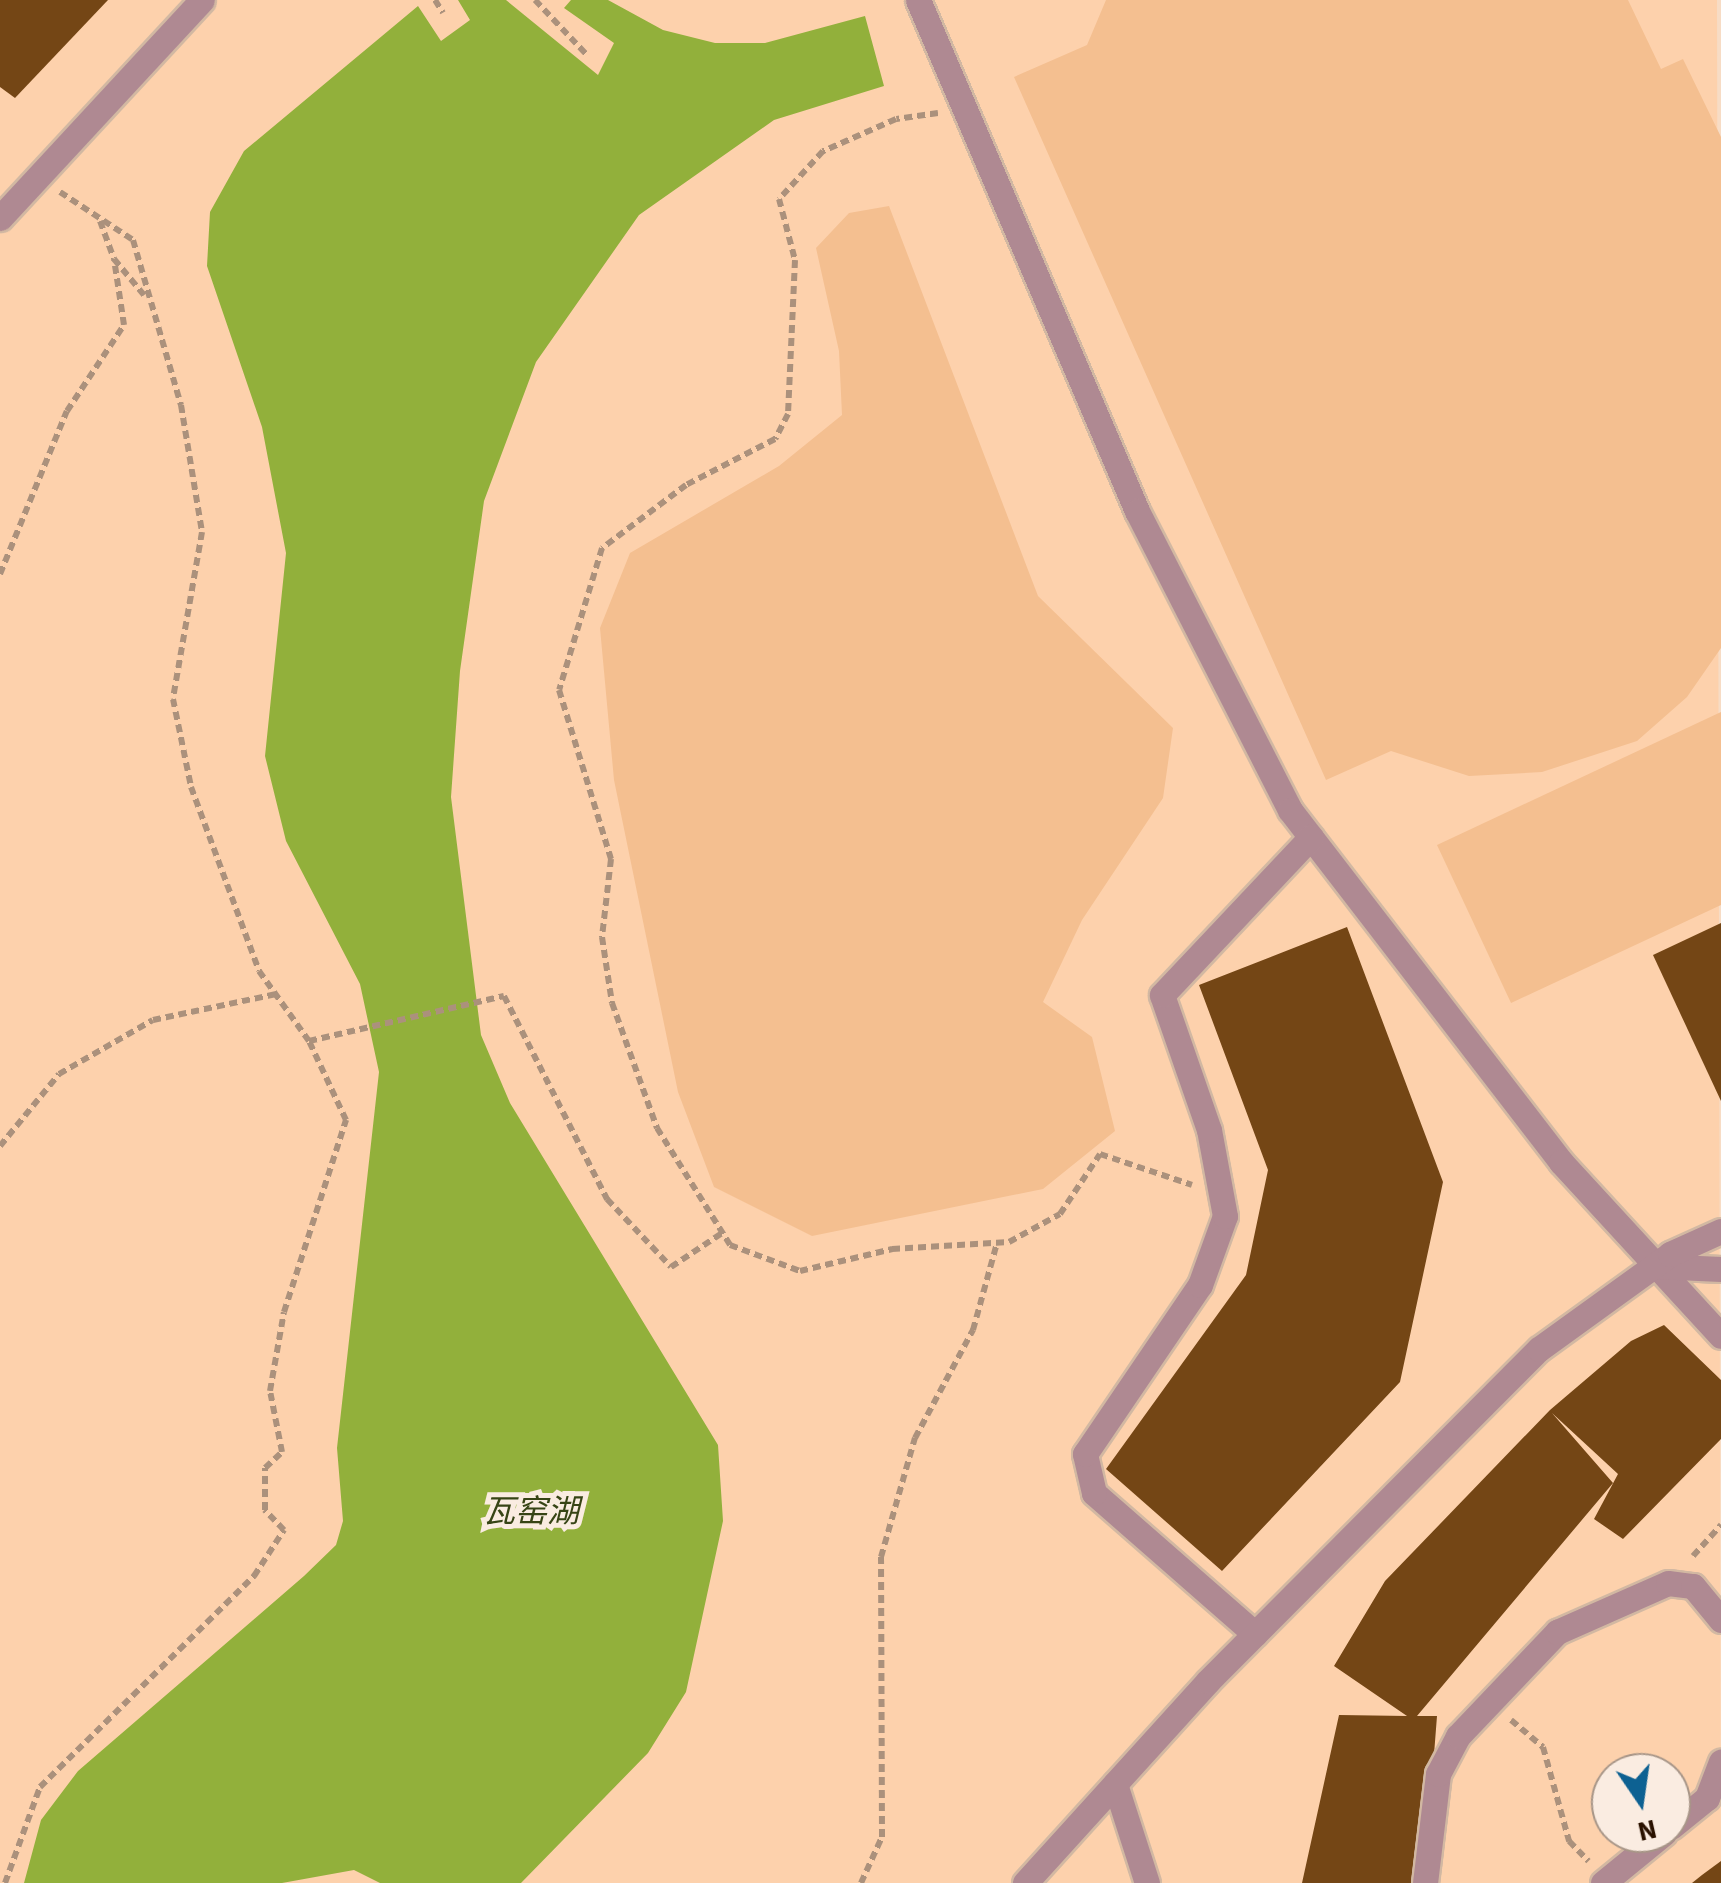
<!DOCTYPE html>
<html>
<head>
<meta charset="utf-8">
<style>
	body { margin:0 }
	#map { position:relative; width:1721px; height:1883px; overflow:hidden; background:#f7dcc5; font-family:"Source Sans 3","Noto Sans SC",sans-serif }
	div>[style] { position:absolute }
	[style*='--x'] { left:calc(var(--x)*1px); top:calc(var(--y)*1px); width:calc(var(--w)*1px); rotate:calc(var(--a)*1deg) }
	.built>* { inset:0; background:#fdd1ac }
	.green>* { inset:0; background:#f4bf90 }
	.water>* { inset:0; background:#92b03b }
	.building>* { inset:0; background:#744615 }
	.path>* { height:6px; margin-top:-3px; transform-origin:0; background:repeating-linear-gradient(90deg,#ab917c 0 8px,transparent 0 13px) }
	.roads { filter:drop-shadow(2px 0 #d2b8a2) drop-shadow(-2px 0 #d2b8a2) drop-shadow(0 2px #d2b8a2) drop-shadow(0 -2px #d2b8a2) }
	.minor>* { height:25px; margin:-12.5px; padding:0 12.5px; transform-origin:12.5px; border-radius:12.5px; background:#af8992 }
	span { translate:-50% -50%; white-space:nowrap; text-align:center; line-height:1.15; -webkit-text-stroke:10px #faece1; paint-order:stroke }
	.water-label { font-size:32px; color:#374415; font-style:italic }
	.north { position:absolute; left:1591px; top:1753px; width:100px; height:100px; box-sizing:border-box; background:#faece1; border:2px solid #a79587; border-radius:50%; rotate:167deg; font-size:28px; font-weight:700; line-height:40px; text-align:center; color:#2a1200 }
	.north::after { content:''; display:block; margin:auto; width:35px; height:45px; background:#0d6192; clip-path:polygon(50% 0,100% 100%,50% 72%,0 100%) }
</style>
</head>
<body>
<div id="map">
	<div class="built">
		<i style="clip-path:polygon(evenodd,0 0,1717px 0,1721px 1883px,0 1883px,0 0,1611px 1773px,1671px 1773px,1671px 1833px,1611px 1833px,1611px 1773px)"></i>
	</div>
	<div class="green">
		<i style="clip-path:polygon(1106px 0,1628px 0,1661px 69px,1683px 59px,1721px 137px,1721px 648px,1687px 697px,1637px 741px,1542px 772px,1469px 776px,1391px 751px,1326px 780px,1014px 77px,1087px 45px)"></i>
		<i style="clip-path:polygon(889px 206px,1038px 596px,1173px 728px,1163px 798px,1082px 920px,1043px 1002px,1092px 1037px,1115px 1131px,1043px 1189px,812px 1236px,714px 1187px,678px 1092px,614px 780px,600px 628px,630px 553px,779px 466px,842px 415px,839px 351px,816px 248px,849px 213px)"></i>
		<i style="clip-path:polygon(1721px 712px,1721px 905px,1511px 1003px,1437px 845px)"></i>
	</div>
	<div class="water">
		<i style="clip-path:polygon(458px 0,506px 0,598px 75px,614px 43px,564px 8px,571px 0,608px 0,663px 30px,715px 43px,765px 43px,865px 16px,884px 86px,774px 120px,639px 215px,536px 362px,484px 501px,460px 671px,451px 797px,481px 1035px,510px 1103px,718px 1445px,723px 1521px,686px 1692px,648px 1753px,521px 1883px,380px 1883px,354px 1870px,282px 1883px,24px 1883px,41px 1820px,78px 1771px,304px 1576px,336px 1545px,343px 1521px,337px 1448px,379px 1072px,360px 984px,286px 841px,265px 756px,286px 553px,262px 427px,207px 266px,210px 212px,244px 151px,418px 6px,441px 41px,470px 20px)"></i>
	</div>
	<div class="building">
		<i style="clip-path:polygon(0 0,108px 0,15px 98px,0 87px)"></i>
		<i style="clip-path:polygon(1721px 923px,1721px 1101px,1653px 955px)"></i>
		<i style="clip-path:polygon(1347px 927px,1443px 1182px,1400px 1382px,1222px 1571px,1106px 1469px,1246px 1275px,1268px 1170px,1199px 985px)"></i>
		<i style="clip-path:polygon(1664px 1325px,1721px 1380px,1721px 1439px,1623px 1539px,1594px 1519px,1618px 1474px,1552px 1413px,1613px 1483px,1417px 1716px,1437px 1716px,1424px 1883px,1302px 1883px,1339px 1715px,1407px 1716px,1334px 1666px,1385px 1581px,1550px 1410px,1631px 1341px)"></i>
		<i style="clip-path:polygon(1721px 1861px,1721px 1883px,1692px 1883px,1702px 1875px)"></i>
	</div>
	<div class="path">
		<i style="--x:435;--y:0;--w:15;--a:58"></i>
		<i style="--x:535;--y:0;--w:76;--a:46.6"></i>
		<i style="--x:938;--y:113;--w:42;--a:171.9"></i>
		<i style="--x:896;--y:119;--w:80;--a:156.3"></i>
		<i style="--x:823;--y:151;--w:65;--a:132.5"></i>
		<i style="--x:779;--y:199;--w:63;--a:75.3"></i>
		<i style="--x:795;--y:260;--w:154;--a:92.6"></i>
		<i style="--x:788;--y:414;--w:28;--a:117"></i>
		<i style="--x:775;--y:439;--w:100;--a:152.7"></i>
		<i style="--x:686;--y:485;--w:105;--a:143.1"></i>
		<i style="--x:602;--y:548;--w:148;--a:106.8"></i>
		<i style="--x:559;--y:690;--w:177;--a:72.9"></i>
		<i style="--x:611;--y:859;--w:79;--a:96.6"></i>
		<i style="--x:602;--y:937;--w:67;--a:81.4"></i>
		<i style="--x:612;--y:1003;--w:133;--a:70.2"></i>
		<i style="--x:657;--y:1128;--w:138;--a:58"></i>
		<i style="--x:730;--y:1245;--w:75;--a:20.4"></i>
		<i style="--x:800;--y:1271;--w:95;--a:-13.4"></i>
		<i style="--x:892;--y:1249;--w:117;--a:-3.4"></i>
		<i style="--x:1009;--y:1242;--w:58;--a:-28.8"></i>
		<i style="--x:1060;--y:1214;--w:72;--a:-56.3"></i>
		<i style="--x:1100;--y:1154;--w:97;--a:18.6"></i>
		<i style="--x:60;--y:192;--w:87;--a:33.3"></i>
		<i style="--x:133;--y:240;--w:172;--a:73.8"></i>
		<i style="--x:181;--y:405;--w:129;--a:80.6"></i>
		<i style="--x:202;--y:532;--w:169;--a:99.9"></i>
		<i style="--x:173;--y:699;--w:90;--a:78.4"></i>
		<i style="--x:191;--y:787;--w:196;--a:69.7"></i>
		<i style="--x:259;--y:971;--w:86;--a:54.5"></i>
		<i style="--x:309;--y:1041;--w:200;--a:-13"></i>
		<i style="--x:504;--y:996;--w:228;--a:63.1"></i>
		<i style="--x:607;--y:1199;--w:93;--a:46.7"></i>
		<i style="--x:671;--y:1267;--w:61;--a:-33.7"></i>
		<i style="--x:100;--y:221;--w:40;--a:69.8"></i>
		<i style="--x:114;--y:259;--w:47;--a:50.2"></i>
		<i style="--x:0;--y:574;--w:176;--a:-67.7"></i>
		<i style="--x:67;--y:411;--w:103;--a:-56.5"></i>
		<i style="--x:124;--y:325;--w:67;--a:-98.6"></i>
		<i style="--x:0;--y:1146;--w:93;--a:-50.7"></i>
		<i style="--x:59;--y:1074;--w:108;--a:-29.9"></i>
		<i style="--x:153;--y:1020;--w:126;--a:-11.9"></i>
		<i style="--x:1693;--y:1556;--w:42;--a:-47.9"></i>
		<i style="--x:1511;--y:1720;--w:42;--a:40.2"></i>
		<i style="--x:1543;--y:1747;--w:98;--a:74.5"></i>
		<i style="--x:1569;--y:1841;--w:28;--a:46"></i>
		<i style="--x:5;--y:1883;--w:102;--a:-70"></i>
		<i style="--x:40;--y:1787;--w:301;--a:-44.6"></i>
		<i style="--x:254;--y:1576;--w:55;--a:-56.9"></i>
		<i style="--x:284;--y:1530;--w:28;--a:-134"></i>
		<i style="--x:265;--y:1510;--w:42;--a:-90"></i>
		<i style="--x:265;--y:1468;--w:23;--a:-43"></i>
		<i style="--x:282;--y:1452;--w:62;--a:-101.1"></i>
		<i style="--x:270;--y:1391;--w:80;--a:-80"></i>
		<i style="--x:284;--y:1312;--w:202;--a:-72.1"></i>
		<i style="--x:346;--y:1120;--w:87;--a:-115.1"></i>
		<i style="--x:861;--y:1883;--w:51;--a:-65.5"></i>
		<i style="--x:882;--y:1837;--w:280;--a:-90.2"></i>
		<i style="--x:881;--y:1557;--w:124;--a:-74.1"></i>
		<i style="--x:915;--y:1438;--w:123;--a:-61.8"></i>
		<i style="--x:973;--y:1330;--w:90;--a:-74.6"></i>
	</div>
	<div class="roads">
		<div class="minor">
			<i style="--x:918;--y:0;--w:556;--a:66.8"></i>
			<i style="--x:1137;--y:511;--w:336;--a:62.9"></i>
			<i style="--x:1290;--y:810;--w:444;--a:52.4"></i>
			<i style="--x:1561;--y:1162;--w:236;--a:47.4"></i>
			<i style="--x:0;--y:218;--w:297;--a:-47.2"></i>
			<i style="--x:1654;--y:1266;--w:67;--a:2.6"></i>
			<i style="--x:1255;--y:1634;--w:214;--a:-138.8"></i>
			<i style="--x:1094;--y:1493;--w:40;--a:-103"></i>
			<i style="--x:1085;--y:1454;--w:204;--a:-55.8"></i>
			<i style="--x:1200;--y:1285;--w:73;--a:-70.1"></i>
			<i style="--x:1225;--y:1216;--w:87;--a:-100.5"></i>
			<i style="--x:1209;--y:1130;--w:143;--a:-109.2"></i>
			<i style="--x:1162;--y:995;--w:217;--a:-46.7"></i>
			<i style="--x:1115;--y:1784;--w:104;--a:72.1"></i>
			<i style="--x:1671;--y:1827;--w:46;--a:-38.9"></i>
			<i style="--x:1707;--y:1798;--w:39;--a:-69"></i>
			<i style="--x:1025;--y:1883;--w:273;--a:-47.8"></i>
			<i style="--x:1208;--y:1681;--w:469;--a:-45.1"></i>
			<i style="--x:1539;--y:1349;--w:162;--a:-35.9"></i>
			<i style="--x:1670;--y:1254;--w:56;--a:-24.3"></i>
			<i style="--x:1425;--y:1883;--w:110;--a:-83.2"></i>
			<i style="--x:1438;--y:1774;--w:43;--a:-62.2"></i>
			<i style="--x:1458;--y:1736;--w:144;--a:-46.4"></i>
			<i style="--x:1557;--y:1632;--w:121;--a:-23.8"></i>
			<i style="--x:1668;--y:1583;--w:25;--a:7"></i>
			<i style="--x:1693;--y:1586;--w:44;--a:50.5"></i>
			<i style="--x:1603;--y:1883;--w:79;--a:-39.3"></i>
		</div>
	</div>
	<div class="water-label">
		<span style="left:531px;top:1512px">瓦窑湖</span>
	</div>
	<div class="north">N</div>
</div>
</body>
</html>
